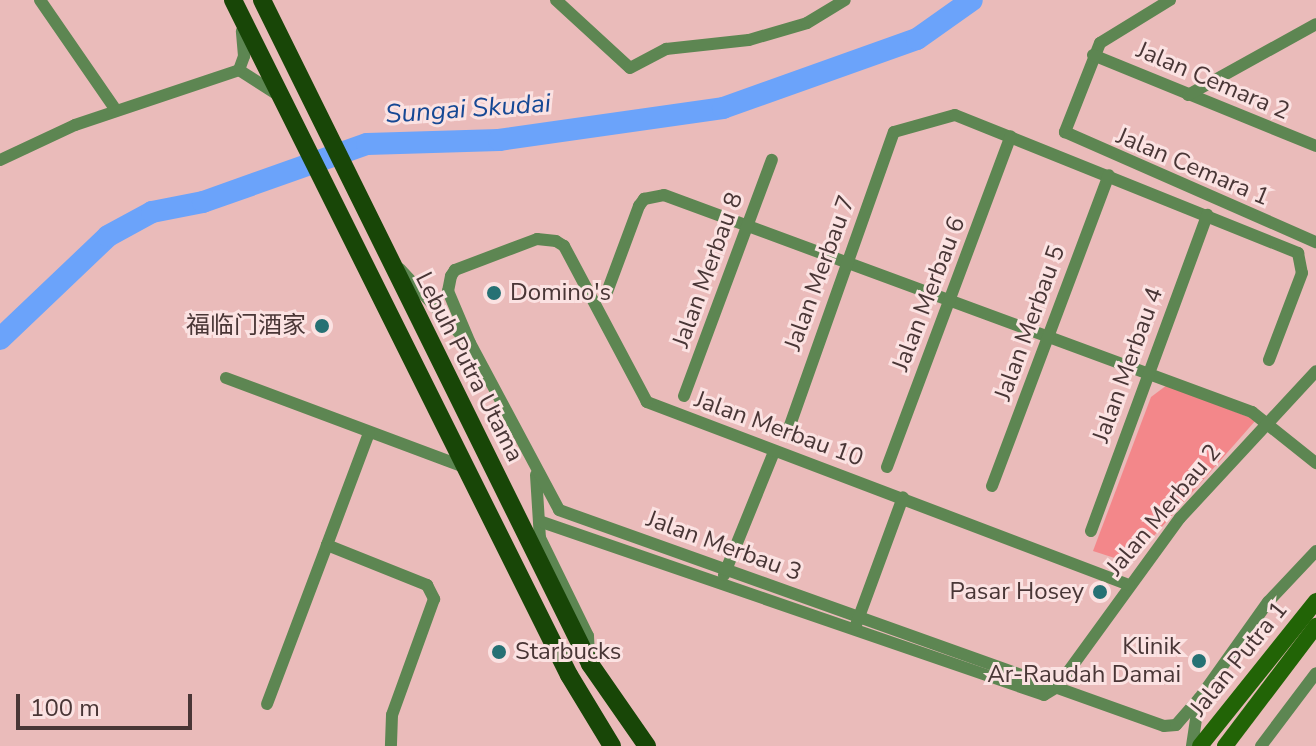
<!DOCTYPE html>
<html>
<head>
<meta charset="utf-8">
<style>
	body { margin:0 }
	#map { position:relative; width:1316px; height:746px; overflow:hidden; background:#eabbba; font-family:"Nunito Sans","Noto Sans SC",sans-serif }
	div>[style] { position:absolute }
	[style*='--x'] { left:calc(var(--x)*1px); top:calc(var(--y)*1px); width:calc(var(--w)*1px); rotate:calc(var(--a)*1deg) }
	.green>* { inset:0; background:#f3878a }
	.river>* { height:22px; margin:-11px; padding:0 11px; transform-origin:11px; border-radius:11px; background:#6ba3fa }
	.minor>* { height:12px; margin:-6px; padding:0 6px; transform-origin:6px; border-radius:6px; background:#5d8652 }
	.secondary>* { height:16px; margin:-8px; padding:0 8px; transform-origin:8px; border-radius:8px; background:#226406 }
	.primary>* { height:18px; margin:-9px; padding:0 9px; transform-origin:9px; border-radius:9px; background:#184607 }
	.dots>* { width:22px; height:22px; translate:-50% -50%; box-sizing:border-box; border:4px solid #fbe2e2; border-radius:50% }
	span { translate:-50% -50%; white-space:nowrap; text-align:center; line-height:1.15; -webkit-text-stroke:6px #fbe2e2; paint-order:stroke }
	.street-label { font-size:24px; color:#493636 }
	.poi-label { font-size:24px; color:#493636 }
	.left { translate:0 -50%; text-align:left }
	.right { translate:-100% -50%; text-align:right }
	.water-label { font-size:26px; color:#164894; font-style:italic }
	.scale { position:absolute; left:16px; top:694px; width:176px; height:36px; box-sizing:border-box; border:4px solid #493636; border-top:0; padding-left:10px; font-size:24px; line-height:28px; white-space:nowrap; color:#493636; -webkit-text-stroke:6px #fbe2e2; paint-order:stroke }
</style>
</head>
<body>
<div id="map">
	<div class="green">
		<i style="clip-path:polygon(1167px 385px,1256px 420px,1130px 563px,1093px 551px,1151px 397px)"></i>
	</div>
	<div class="river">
		<i style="--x:0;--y:339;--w:149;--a:-43.6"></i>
		<i style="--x:108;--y:236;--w:50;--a:-28.6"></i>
		<i style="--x:152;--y:212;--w:52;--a:-11.1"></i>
		<i style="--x:203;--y:202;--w:174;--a:-19.5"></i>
		<i style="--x:367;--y:144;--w:132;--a:-1.7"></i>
		<i style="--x:499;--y:140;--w:226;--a:-8.1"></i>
		<i style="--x:723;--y:108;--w:206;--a:-19.6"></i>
		<i style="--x:917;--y:39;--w:67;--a:-35.3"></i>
	</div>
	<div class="minor">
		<i style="--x:40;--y:0;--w:134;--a:55.4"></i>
		<i style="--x:556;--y:0;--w:100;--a:42.6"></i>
		<i style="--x:630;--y:68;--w:41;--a:-27.8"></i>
		<i style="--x:666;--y:49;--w:83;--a:-6.2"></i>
		<i style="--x:749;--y:40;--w:60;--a:-16.3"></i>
		<i style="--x:807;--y:23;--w:44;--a:-31.2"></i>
		<i style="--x:1170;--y:0;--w:82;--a:148.4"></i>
		<i style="--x:1100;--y:43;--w:96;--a:111.5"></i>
		<i style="--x:1065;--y:132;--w:274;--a:23.7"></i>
		<i style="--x:1093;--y:55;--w:241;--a:22.2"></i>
		<i style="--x:239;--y:70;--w:15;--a:-70"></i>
		<i style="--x:244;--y:56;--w:25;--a:-95"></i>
		<i style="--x:239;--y:70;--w:43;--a:32.6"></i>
		<i style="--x:1188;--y:95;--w:146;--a:-29"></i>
		<i style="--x:0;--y:160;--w:83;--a:-25"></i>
		<i style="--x:75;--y:125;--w:173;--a:-18.5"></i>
		<i style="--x:400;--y:269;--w:94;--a:47.2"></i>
		<i style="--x:607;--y:292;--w:92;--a:-69.6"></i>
		<i style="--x:639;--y:206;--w:9;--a:-54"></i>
		<i style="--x:644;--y:199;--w:20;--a:-11"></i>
		<i style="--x:664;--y:195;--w:627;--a:20.26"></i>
		<i style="--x:1252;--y:412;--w:82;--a:38.6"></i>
		<i style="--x:226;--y:378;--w:254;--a:20.5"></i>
		<i style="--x:684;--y:396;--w:252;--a:-69.6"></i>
		<i style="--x:789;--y:428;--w:314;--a:-70.5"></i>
		<i style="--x:894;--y:132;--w:63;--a:-15.6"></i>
		<i style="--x:955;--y:115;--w:370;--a:21.9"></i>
		<i style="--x:1298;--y:253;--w:20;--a:79"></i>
		<i style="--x:1302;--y:273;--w:93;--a:110.8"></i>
		<i style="--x:369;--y:433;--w:120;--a:110.6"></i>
		<i style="--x:327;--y:545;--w:108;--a:21.8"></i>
		<i style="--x:427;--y:585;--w:16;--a:63"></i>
		<i style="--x:434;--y:599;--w:123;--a:109.9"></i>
		<i style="--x:392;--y:715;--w:31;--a:92"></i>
		<i style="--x:887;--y:467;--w:353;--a:-69.5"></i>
		<i style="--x:536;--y:475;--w:63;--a:86.4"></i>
		<i style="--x:540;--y:538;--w:109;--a:63.9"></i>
		<i style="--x:588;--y:636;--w:18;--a:87"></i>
		<i style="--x:992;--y:486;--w:332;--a:-69.4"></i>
		<i style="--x:539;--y:521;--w:534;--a:19.01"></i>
		<i style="--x:1044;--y:695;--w:15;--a:-32"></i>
		<i style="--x:1057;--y:687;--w:209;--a:-54"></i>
		<i style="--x:1180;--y:518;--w:200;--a:-47.2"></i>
		<i style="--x:1091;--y:531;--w:337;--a:-69.8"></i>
		<i style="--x:724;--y:575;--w:133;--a:-67.9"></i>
		<i style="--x:1129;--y:585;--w:516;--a:-159.21"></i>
		<i style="--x:647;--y:402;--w:177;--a:-118"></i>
		<i style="--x:564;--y:246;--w:9;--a:-148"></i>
		<i style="--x:556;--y:241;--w:19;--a:-174"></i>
		<i style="--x:537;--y:239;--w:88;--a:159.3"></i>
		<i style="--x:455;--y:270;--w:7;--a:124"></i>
		<i style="--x:451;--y:276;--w:15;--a:101"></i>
		<i style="--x:448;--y:291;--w:56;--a:67.1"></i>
		<i style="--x:470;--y:343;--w:189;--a:61.9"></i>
		<i style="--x:559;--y:510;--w:642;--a:19.65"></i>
		<i style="--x:1164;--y:726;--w:12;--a:-5"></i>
		<i style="--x:1176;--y:725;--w:35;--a:-49"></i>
		<i style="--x:1199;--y:699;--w:119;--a:-54.6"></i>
		<i style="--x:1268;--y:602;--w:70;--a:-46.7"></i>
		<i style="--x:856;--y:625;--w:136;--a:-69.8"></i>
		<i style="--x:267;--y:704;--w:170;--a:-69.3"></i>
		<i style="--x:1192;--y:746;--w:48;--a:-81.5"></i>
		<i style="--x:1261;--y:746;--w:91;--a:-53"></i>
	</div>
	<div class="secondary">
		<i style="--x:1200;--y:746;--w:186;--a:-51.3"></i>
		<i style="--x:1225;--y:746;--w:151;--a:-52.8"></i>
	</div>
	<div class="primary">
		<i style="--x:233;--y:0;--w:754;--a:63.54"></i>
		<i style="--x:569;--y:675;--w:83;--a:58.8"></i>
		<i style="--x:262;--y:0;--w:741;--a:63.71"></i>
		<i style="--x:590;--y:664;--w:100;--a:55.2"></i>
	</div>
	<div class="dots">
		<i style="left:494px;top:293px;background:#267174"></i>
		<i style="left:322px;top:326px;background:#267174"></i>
		<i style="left:1100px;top:592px;background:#267174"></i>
		<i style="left:499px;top:652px;background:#267174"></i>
		<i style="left:1199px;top:661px;background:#267174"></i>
	</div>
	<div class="street-label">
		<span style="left:1213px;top:81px;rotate:23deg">Jalan Cemara 2</span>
		<span style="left:1193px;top:167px;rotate:23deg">Jalan Cemara 1</span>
		<span style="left:708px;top:270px;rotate:-70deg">Jalan Merbau 8</span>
		<span style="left:820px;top:273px;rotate:-70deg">Jalan Merbau 7</span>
		<span style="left:929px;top:294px;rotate:-69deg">Jalan Merbau 6</span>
		<span style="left:1030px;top:323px;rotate:-70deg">Jalan Merbau 5</span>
		<span style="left:1128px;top:365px;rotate:-70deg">Jalan Merbau 4</span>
		<span style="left:469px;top:367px;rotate:63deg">Lebuh Putra Utama</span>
		<span style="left:779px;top:429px;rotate:20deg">Jalan Merbau 10</span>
		<span style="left:1164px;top:510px;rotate:-50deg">Jalan Merbau 2</span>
		<span style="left:724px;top:546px;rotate:20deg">Jalan Merbau 3</span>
		<span style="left:1239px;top:659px;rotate:-51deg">Jalan Putra 1</span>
	</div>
	<div class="poi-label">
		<span class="left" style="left:510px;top:293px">Domino's</span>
		<span class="right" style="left:306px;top:326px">福临门酒家</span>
		<span class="right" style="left:1084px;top:592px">Pasar Hosey</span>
		<span class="right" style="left:1181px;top:661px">Klinik<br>Ar-Raudah Damai</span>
		<span class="left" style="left:515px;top:652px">Starbucks</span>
	</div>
	<div class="water-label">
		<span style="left:468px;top:109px;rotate:-4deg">Sungai Skudai</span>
	</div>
	<div class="scale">100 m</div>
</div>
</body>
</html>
